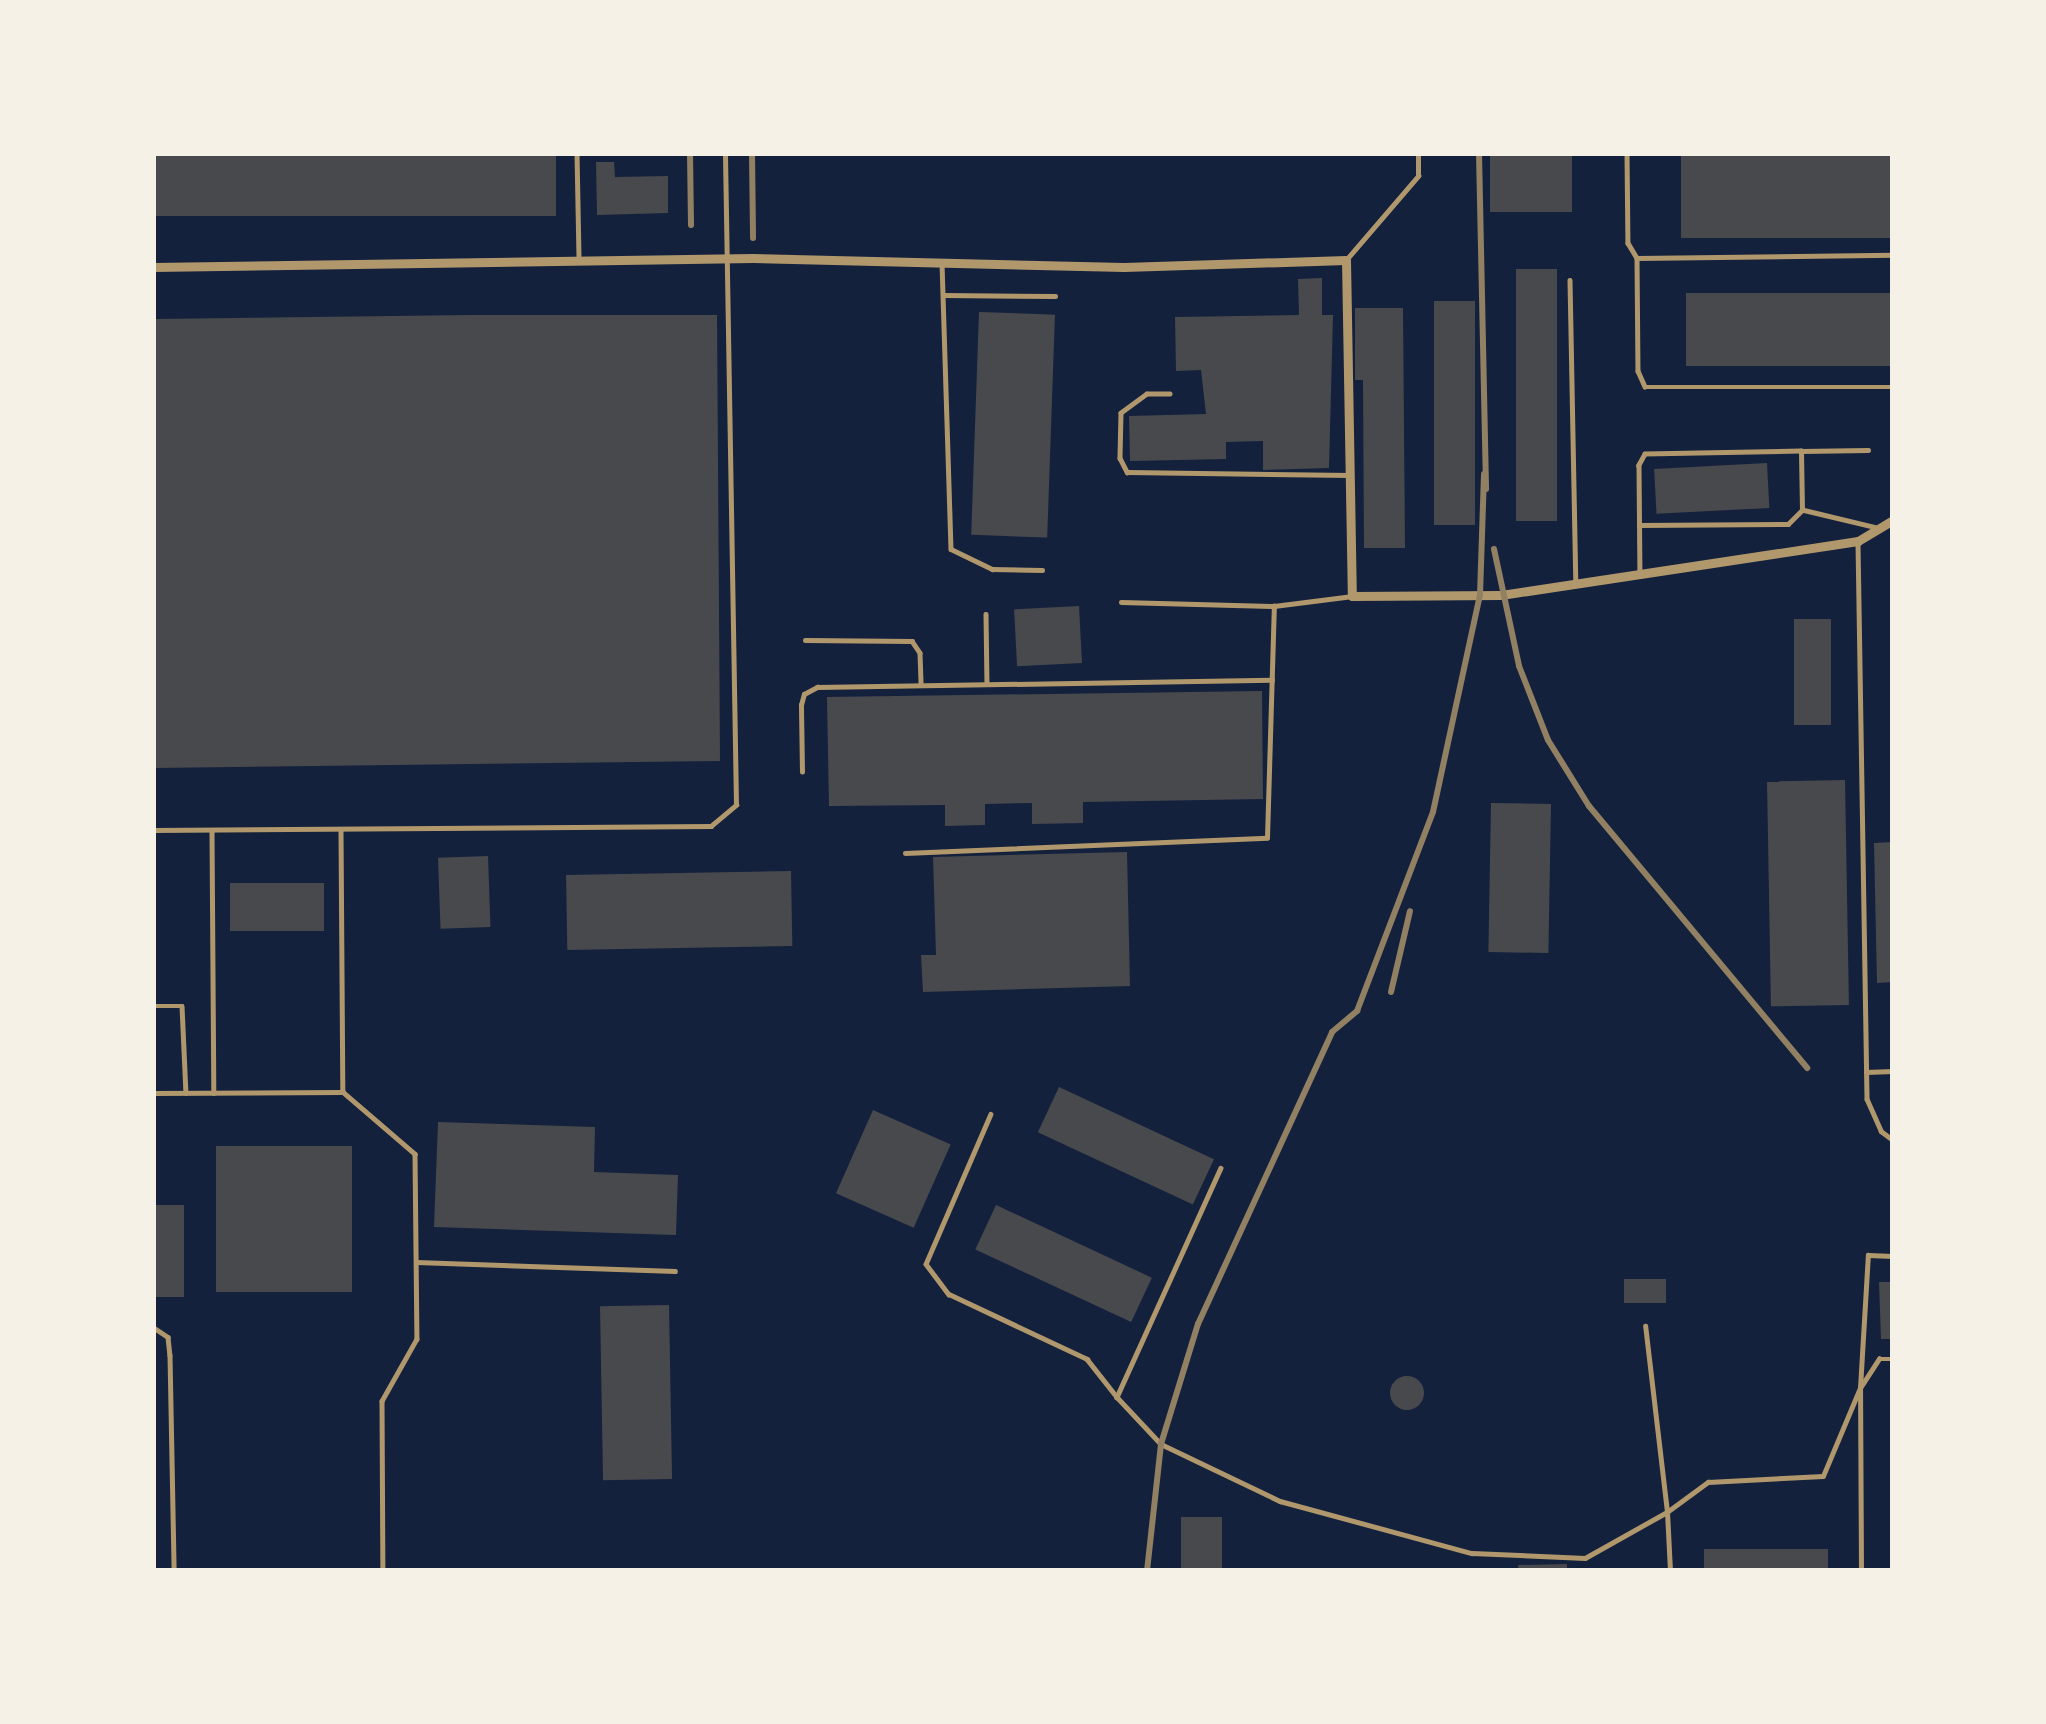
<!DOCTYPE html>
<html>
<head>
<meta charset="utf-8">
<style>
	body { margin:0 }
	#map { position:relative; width:2046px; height:1724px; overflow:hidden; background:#14213d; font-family:Mulish,sans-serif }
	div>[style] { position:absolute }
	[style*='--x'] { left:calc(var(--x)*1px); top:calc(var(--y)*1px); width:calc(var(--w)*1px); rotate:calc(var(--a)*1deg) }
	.building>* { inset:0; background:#48494c; transform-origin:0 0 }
	.round { border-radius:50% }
	.service>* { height:4.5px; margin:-2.25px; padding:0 2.25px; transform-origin:2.25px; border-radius:2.25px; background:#b1986c }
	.minor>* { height:9px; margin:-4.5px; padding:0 4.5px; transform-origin:4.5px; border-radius:4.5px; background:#b1986c }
	.rail>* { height:6px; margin:-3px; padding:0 3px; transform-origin:3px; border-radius:3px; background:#918062 }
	span { translate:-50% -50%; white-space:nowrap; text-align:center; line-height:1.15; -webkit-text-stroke:12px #f6f1e7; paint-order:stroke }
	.frame { position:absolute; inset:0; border:156px solid #f6f1e7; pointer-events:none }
</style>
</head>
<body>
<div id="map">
	<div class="building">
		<i style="left:153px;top:153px;width:403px;height:63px"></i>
		<i style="left:1490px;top:153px;width:82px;height:59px"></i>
		<i style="left:1681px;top:153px;width:212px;height:85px"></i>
		<i style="clip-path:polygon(596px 162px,614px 162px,615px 177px,668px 176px,668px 213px,597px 215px)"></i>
		<i style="left:1557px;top:269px;width:252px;height:41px;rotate:90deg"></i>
		<i style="clip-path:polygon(1322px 278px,1322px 315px,1333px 315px,1329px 468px,1263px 470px,1263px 441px,1226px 442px,1226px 459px,1130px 461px,1129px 416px,1206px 414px,1201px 370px,1176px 371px,1175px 317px,1299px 315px,1298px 279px)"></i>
		<i style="left:1893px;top:293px;width:73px;height:207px;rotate:90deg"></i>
		<i style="left:1434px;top:301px;width:41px;height:224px"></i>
		<i style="clip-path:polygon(1355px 308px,1403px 308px,1405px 548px,1364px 548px,1363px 380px,1355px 380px)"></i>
		<i style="left:979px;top:312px;width:76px;height:223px;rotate:2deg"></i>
		<i style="clip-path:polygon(470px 315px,717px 315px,720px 761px,153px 768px,153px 319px)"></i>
		<i style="left:1767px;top:463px;width:45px;height:113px;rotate:87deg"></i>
		<i style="left:1079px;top:606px;width:57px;height:65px;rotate:87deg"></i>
		<i style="left:1794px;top:619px;width:37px;height:106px"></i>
		<i style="clip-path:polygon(1262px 691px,1263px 799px,1083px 802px,1083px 823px,1032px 824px,1032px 803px,985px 804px,985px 825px,945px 826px,945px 805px,829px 806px,827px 697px)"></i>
		<i style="left:1845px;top:780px;width:225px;height:78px;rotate:89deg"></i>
		<i style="left:1491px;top:803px;width:60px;height:149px;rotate:1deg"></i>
		<i style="clip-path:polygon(1893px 842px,1893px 982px,1877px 983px,1874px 843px)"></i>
		<i style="clip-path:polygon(1127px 852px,1130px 986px,923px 992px,921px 955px,936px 955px,933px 857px)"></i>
		<i style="left:488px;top:856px;width:71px;height:50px;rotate:88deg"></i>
		<i style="left:791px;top:871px;width:75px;height:225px;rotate:89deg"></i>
		<i style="left:230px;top:883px;width:94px;height:48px"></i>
		<i style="left:1059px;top:1087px;width:171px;height:50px;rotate:25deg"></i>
		<i style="left:873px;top:1110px;width:85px;height:91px;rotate:24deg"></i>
		<i style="clip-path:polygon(438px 1122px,595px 1127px,594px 1172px,678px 1175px,676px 1235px,434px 1227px)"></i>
		<i style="left:216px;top:1146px;width:136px;height:146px"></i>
		<i style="left:153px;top:1205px;width:31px;height:92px"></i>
		<i style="left:996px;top:1205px;width:172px;height:49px;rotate:25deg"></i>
		<i style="left:1624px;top:1279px;width:42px;height:24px"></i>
		<i style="clip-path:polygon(1879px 1282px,1893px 1282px,1893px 1339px,1881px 1339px)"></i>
		<i style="left:669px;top:1305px;width:174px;height:69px;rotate:89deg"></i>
		<i class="round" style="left:1390px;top:1376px;width:34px;height:34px"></i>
		<i style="left:1181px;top:1517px;width:41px;height:54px"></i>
		<i style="left:1828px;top:1549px;width:22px;height:124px;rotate:90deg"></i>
		<i style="clip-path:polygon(1567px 1564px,1567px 1571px,1519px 1571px,1518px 1565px)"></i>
	</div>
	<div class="service">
		<i style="--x:577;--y:153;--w:108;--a:88.9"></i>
		<i style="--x:1627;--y:153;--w:90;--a:89.4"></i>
		<i style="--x:1628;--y:243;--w:17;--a:59"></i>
		<i style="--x:1637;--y:258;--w:256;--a:-0.7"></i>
		<i style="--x:1637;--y:258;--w:113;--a:89.5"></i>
		<i style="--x:1638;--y:371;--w:17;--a:66"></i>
		<i style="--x:1645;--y:387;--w:248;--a:0"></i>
		<i style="--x:1346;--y:260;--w:111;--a:-49.4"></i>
		<i style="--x:1418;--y:176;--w:23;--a:-90"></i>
		<i style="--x:942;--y:263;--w:286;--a:88.2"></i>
		<i style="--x:951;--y:549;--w:46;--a:26"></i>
		<i style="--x:992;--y:569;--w:50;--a:1.1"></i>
		<i style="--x:1570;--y:280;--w:301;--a:88.9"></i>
		<i style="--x:943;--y:295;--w:112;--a:0.5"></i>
		<i style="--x:1170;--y:394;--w:23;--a:180"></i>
		<i style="--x:1147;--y:394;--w:32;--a:144"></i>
		<i style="--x:1121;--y:413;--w:45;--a:91.3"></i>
		<i style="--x:1120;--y:458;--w:16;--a:63"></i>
		<i style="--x:1127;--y:472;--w:223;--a:0.8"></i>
		<i style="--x:1801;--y:451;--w:67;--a:-0.9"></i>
		<i style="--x:1804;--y:510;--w:73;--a:13.5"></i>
		<i style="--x:1639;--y:525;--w:149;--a:-0.4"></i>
		<i style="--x:1788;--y:524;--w:20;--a:-45"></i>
		<i style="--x:1802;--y:510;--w:59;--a:-91"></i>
		<i style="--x:1801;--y:451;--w:156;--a:178.9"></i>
		<i style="--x:1645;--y:454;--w:13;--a:119"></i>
		<i style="--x:1639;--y:465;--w:107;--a:89.5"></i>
		<i style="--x:1858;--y:543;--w:556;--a:89.07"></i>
		<i style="--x:1867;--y:1099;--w:35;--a:66"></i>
		<i style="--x:1881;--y:1131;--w:15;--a:37"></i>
		<i style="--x:1121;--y:602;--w:153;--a:1.5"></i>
		<i style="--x:1274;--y:606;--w:79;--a:-7.3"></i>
		<i style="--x:986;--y:614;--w:70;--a:89.2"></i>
		<i style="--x:805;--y:640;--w:107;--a:0.5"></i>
		<i style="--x:912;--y:641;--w:14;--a:56"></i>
		<i style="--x:920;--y:653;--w:32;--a:88"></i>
		<i style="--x:802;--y:772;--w:67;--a:-90.9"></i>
		<i style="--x:801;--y:705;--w:11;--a:-75"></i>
		<i style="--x:804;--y:694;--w:15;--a:-28"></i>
		<i style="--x:817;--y:687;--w:455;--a:-0.9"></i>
		<i style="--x:153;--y:830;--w:558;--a:-0.41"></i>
		<i style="--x:711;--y:826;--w:33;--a:-40"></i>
		<i style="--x:736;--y:805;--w:652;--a:-90.97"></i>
		<i style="--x:341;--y:830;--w:262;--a:89.6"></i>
		<i style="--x:343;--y:1092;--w:95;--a:40.7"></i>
		<i style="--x:415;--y:1154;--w:185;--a:89.4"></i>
		<i style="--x:417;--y:1339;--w:71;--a:119.4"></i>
		<i style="--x:382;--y:1401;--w:170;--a:89.7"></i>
		<i style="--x:212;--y:831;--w:262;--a:89.6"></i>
		<i style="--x:905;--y:853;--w:362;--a:-2.4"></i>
		<i style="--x:1267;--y:838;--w:232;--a:-88.3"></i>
		<i style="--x:153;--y:1006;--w:29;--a:0"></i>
		<i style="--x:182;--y:1006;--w:87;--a:87.4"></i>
		<i style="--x:1866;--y:1072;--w:27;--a:-2"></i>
		<i style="--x:153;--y:1093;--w:190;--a:-0.3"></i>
		<i style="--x:991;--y:1114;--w:163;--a:113.4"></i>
		<i style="--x:926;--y:1264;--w:38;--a:53"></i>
		<i style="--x:949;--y:1294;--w:153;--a:25.2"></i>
		<i style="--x:1087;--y:1359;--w:48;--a:51.7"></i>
		<i style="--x:1221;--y:1168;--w:252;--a:114.4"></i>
		<i style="--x:1117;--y:1397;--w:64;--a:46.9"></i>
		<i style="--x:1161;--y:1444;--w:132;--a:25.6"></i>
		<i style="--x:1280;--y:1501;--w:199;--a:15.2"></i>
		<i style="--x:1472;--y:1553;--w:113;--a:2.5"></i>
		<i style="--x:1585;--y:1558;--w:94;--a:-29.3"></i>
		<i style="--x:1667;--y:1512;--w:187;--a:-96.7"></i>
		<i style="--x:416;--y:1262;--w:259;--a:2"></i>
		<i style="--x:153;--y:1327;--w:18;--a:34"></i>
		<i style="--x:168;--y:1337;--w:18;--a:84"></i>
		<i style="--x:170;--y:1355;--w:216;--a:88.9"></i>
		<i style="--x:1670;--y:1571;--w:59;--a:-92.9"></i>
		<i style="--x:1667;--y:1512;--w:51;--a:-36.2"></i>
		<i style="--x:1708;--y:1482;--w:115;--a:-3"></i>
		<i style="--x:1823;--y:1476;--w:95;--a:-67.2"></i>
		<i style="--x:1860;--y:1388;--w:35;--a:-57"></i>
		<i style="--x:1879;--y:1359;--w:14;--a:0"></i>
		<i style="--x:1861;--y:1571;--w:183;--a:-90.3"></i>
		<i style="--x:1860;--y:1388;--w:133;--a:-86.6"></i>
		<i style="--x:1868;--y:1255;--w:25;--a:2"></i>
	</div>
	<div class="minor">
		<i style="--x:153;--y:267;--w:600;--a:-0.86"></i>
		<i style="--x:753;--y:258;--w:371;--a:1.4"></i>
		<i style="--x:1124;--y:267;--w:222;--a:-1.8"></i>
		<i style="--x:1346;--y:260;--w:336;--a:89"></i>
		<i style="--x:1352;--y:596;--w:149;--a:-0.4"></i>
		<i style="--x:1501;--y:595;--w:361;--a:-8.6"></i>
		<i style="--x:1858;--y:541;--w:41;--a:-31"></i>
	</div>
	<div class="rail">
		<i style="--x:690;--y:153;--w:72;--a:89.2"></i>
		<i style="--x:752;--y:153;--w:85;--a:89.3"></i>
		<i style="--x:1479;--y:153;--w:336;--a:88.8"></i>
		<i style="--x:1494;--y:549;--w:120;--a:77.9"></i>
		<i style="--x:1519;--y:666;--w:79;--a:68.6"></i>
		<i style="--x:1548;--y:740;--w:78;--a:58.2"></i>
		<i style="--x:1589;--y:806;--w:341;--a:50.2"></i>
		<i style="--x:1391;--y:992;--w:83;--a:-76.8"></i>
		<i style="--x:1147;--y:1571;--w:128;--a:-83.7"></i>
		<i style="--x:1161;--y:1444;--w:126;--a:-72.9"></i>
		<i style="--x:1198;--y:1324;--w:321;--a:-65.3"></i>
		<i style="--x:1332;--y:1032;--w:33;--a:-40"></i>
		<i style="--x:1357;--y:1011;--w:213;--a:-69.1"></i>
		<i style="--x:1433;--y:812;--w:222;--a:-77.8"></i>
		<i style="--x:1480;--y:595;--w:121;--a:-88.1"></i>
	</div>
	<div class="frame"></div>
</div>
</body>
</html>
